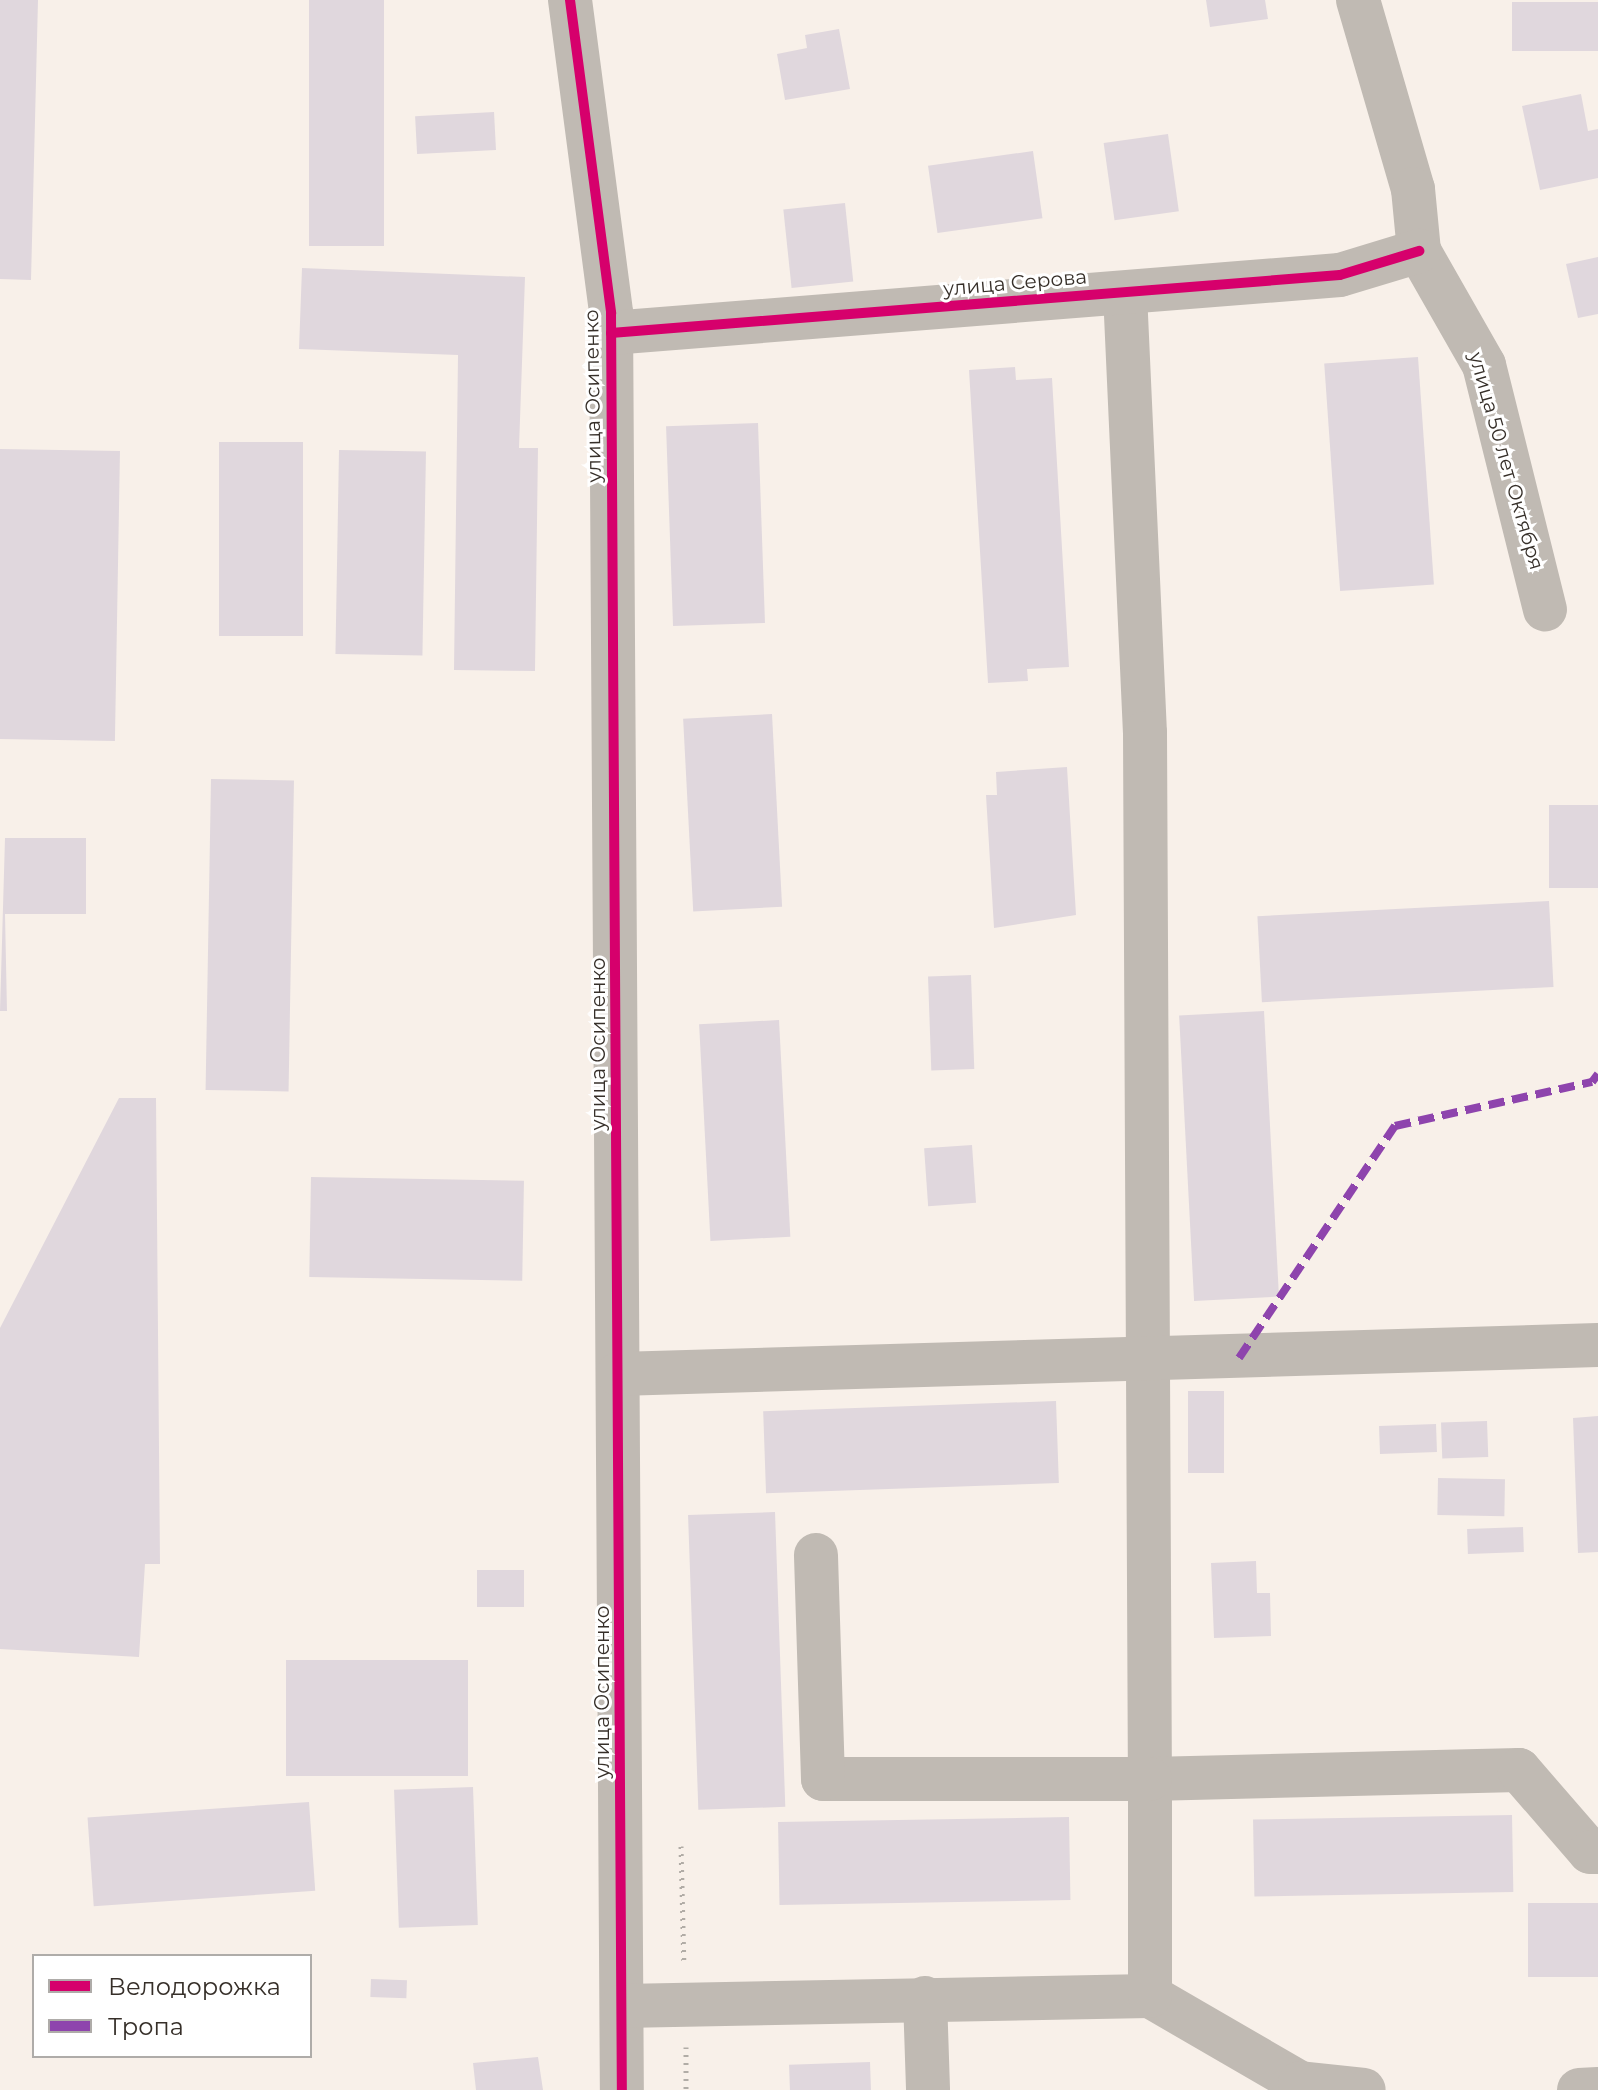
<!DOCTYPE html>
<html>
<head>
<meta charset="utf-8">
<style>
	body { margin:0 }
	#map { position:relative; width:1598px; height:2090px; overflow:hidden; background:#f8f0e9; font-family:Montserrat,sans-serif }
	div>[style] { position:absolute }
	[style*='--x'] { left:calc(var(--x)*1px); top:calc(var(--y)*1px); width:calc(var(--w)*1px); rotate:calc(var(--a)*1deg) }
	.building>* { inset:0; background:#e0d7dd; transform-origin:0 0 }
	.path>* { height:5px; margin-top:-2.5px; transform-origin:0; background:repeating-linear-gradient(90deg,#b1aca6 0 2px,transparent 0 8px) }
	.minor>* { height:44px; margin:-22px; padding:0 22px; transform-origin:22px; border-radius:22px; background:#c0bab3 }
	.quiet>* { height:8px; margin-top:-4px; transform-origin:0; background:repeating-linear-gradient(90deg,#8e44ad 0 16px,transparent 0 24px) }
	.cycleway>* { height:10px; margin:-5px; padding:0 5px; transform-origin:5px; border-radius:5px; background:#d6006c }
	span { translate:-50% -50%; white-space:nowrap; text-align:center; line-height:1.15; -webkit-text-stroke:6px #fff; paint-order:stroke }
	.street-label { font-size:20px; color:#362f29 }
	.legend { position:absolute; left:32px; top:1954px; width:280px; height:104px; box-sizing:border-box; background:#fff; border:2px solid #afaca9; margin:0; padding:10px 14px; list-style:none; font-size:24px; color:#362f29 }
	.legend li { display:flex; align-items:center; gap:16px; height:40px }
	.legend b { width:40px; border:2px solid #afaca9 }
</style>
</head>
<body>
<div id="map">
	<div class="building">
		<i style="clip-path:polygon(0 0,38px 0,31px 280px,0 279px)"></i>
		<i style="left:309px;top:0;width:75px;height:246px"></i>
		<i style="clip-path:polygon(1206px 0,1265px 0,1268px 19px,1210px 27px)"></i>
		<i style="left:1598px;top:2px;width:49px;height:86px;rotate:90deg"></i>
		<i style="clip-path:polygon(839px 29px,850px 89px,785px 100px,777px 54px,807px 48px,805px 35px)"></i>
		<i style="clip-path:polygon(1581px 94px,1588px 131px,1598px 129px,1598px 178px,1540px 190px,1522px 106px)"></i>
		<i style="left:494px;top:112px;width:38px;height:79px;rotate:87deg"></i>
		<i style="left:1168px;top:134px;width:78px;height:65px;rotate:82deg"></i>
		<i style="left:1033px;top:151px;width:68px;height:106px;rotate:82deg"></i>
		<i style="left:845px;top:203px;width:79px;height:62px;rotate:84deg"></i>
		<i style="clip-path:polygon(1598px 257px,1598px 314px,1578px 318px,1566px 264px)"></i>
		<i style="clip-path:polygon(302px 268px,525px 277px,519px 448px,538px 448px,535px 671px,454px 670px,458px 355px,299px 349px)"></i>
		<i style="left:1418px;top:357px;width:228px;height:94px;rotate:86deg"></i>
		<i style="clip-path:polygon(1015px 367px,1016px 380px,1052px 378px,1069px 667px,1027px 669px,1028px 681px,988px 683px,969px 370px)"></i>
		<i style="left:758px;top:423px;width:200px;height:92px;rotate:88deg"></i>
		<i style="left:219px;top:442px;width:84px;height:194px"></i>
		<i style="left:0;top:449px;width:120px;height:290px;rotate:1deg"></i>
		<i style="left:339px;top:450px;width:87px;height:204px;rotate:1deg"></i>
		<i style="left:772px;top:714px;width:193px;height:89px;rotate:87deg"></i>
		<i style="clip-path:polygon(1067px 767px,1076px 915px,994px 928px,986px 795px,997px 795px,996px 772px)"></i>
		<i style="left:211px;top:779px;width:83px;height:311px;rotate:1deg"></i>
		<i style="left:1598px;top:805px;width:83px;height:49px;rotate:90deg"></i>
		<i style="clip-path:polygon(5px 838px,86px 838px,86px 914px,5px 914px,7px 1011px,0 1011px)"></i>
		<i style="left:1549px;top:901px;width:86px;height:292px;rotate:87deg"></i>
		<i style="left:971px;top:975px;width:94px;height:43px;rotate:88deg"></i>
		<i style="left:1264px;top:1011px;width:286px;height:85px;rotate:87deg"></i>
		<i style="left:779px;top:1020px;width:217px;height:80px;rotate:87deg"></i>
		<i style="clip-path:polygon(119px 1098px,156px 1098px,160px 1564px,145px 1564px,139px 1657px,0 1649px,0 1328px)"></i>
		<i style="left:972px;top:1145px;width:58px;height:48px;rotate:86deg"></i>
		<i style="left:311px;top:1177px;width:213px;height:100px;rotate:1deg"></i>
		<i style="left:1188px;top:1391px;width:36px;height:82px"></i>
		<i style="left:1056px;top:1401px;width:82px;height:293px;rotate:88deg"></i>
		<i style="clip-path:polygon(1598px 1416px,1598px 1552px,1578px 1553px,1573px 1418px)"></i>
		<i style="left:1487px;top:1421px;width:36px;height:46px;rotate:88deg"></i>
		<i style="left:1436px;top:1424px;width:28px;height:57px;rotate:88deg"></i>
		<i style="left:1438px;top:1478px;width:67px;height:37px;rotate:1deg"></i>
		<i style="left:775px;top:1512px;width:295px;height:87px;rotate:88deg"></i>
		<i style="left:1523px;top:1527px;width:25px;height:56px;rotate:88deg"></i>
		<i style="clip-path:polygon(1256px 1561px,1257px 1593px,1270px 1593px,1271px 1636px,1214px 1638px,1211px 1563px)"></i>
		<i style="left:477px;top:1570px;width:47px;height:37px"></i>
		<i style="left:286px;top:1660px;width:182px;height:116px"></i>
		<i style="left:473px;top:1787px;width:138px;height:79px;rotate:88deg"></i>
		<i style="left:309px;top:1802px;width:89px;height:222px;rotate:86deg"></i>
		<i style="left:1512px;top:1815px;width:77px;height:259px;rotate:89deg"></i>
		<i style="left:1069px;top:1817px;width:83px;height:291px;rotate:89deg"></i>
		<i style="left:1598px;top:1903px;width:74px;height:70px;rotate:90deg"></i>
		<i style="left:371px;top:1979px;width:36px;height:18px;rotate:2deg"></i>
		<i style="clip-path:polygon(538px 2057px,543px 2090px,476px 2090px,473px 2063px)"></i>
		<i style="left:870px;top:2062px;width:28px;height:81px;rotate:88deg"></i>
	</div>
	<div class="path">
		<i style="--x:681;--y:1846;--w:119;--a:88.6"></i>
		<i style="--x:686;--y:2047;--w:43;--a:90"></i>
	</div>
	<div class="minor">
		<i style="--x:570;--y:0;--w:316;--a:82.5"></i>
		<i style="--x:611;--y:313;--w:1777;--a:89.65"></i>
		<i style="--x:1358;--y:0;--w:197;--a:73.8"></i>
		<i style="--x:1413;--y:189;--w:62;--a:84.5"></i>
		<i style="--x:1419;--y:251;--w:131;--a:60.3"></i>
		<i style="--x:1484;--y:365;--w:252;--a:76"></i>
		<i style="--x:1125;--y:293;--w:440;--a:87.4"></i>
		<i style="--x:1145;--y:733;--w:1046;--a:89.73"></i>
		<i style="--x:1150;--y:1779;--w:369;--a:-1.4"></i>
		<i style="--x:1519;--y:1770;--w:108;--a:49.1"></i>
		<i style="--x:1590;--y:1852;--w:8;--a:0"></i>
		<i style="--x:611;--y:333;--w:731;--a:-4.55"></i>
		<i style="--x:1340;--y:275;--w:83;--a:-16.9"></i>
		<i style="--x:618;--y:1374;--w:980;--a:-1.69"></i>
		<i style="--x:1150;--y:1996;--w:173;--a:30.1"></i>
		<i style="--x:1300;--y:2083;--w:7;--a:90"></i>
		<i style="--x:925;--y:1998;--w:92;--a:88.1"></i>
		<i style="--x:622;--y:2006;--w:528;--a:-1.09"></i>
		<i style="--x:1150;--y:1996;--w:217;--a:-90"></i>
		<i style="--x:1150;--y:1779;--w:327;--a:180"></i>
		<i style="--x:823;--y:1779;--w:224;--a:-91.8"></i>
		<i style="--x:1300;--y:2083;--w:64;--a:6.2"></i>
		<i style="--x:1579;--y:2090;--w:19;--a:-3"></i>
	</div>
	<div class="quiet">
		<i style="--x:1239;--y:1358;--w:280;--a:-56.1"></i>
		<i style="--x:1395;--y:1126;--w:202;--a:-12.6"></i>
		<i style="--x:1592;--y:1082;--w:10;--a:-53"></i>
	</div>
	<div class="cycleway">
		<i style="--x:570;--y:0;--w:316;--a:82.5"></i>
		<i style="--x:611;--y:313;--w:1777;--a:89.65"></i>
		<i style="--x:611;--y:333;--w:731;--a:-4.55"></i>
		<i style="--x:1340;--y:275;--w:83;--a:-16.9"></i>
	</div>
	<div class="street-label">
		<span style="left:1015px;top:283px;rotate:-5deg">улица Серова</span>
		<span style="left:593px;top:396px;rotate:-91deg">улица Осипенко</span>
		<span style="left:1506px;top:461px;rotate:74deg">улица 50 лет Октября</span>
		<span style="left:598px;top:1044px;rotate:-90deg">улица Осипенко</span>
		<span style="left:602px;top:1692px;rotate:-90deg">улица Осипенко</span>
	</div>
	<ul class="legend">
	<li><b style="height:10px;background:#d6006c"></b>Велодорожка</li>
	<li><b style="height:10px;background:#8e44ad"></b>Тропа</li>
	</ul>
</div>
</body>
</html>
